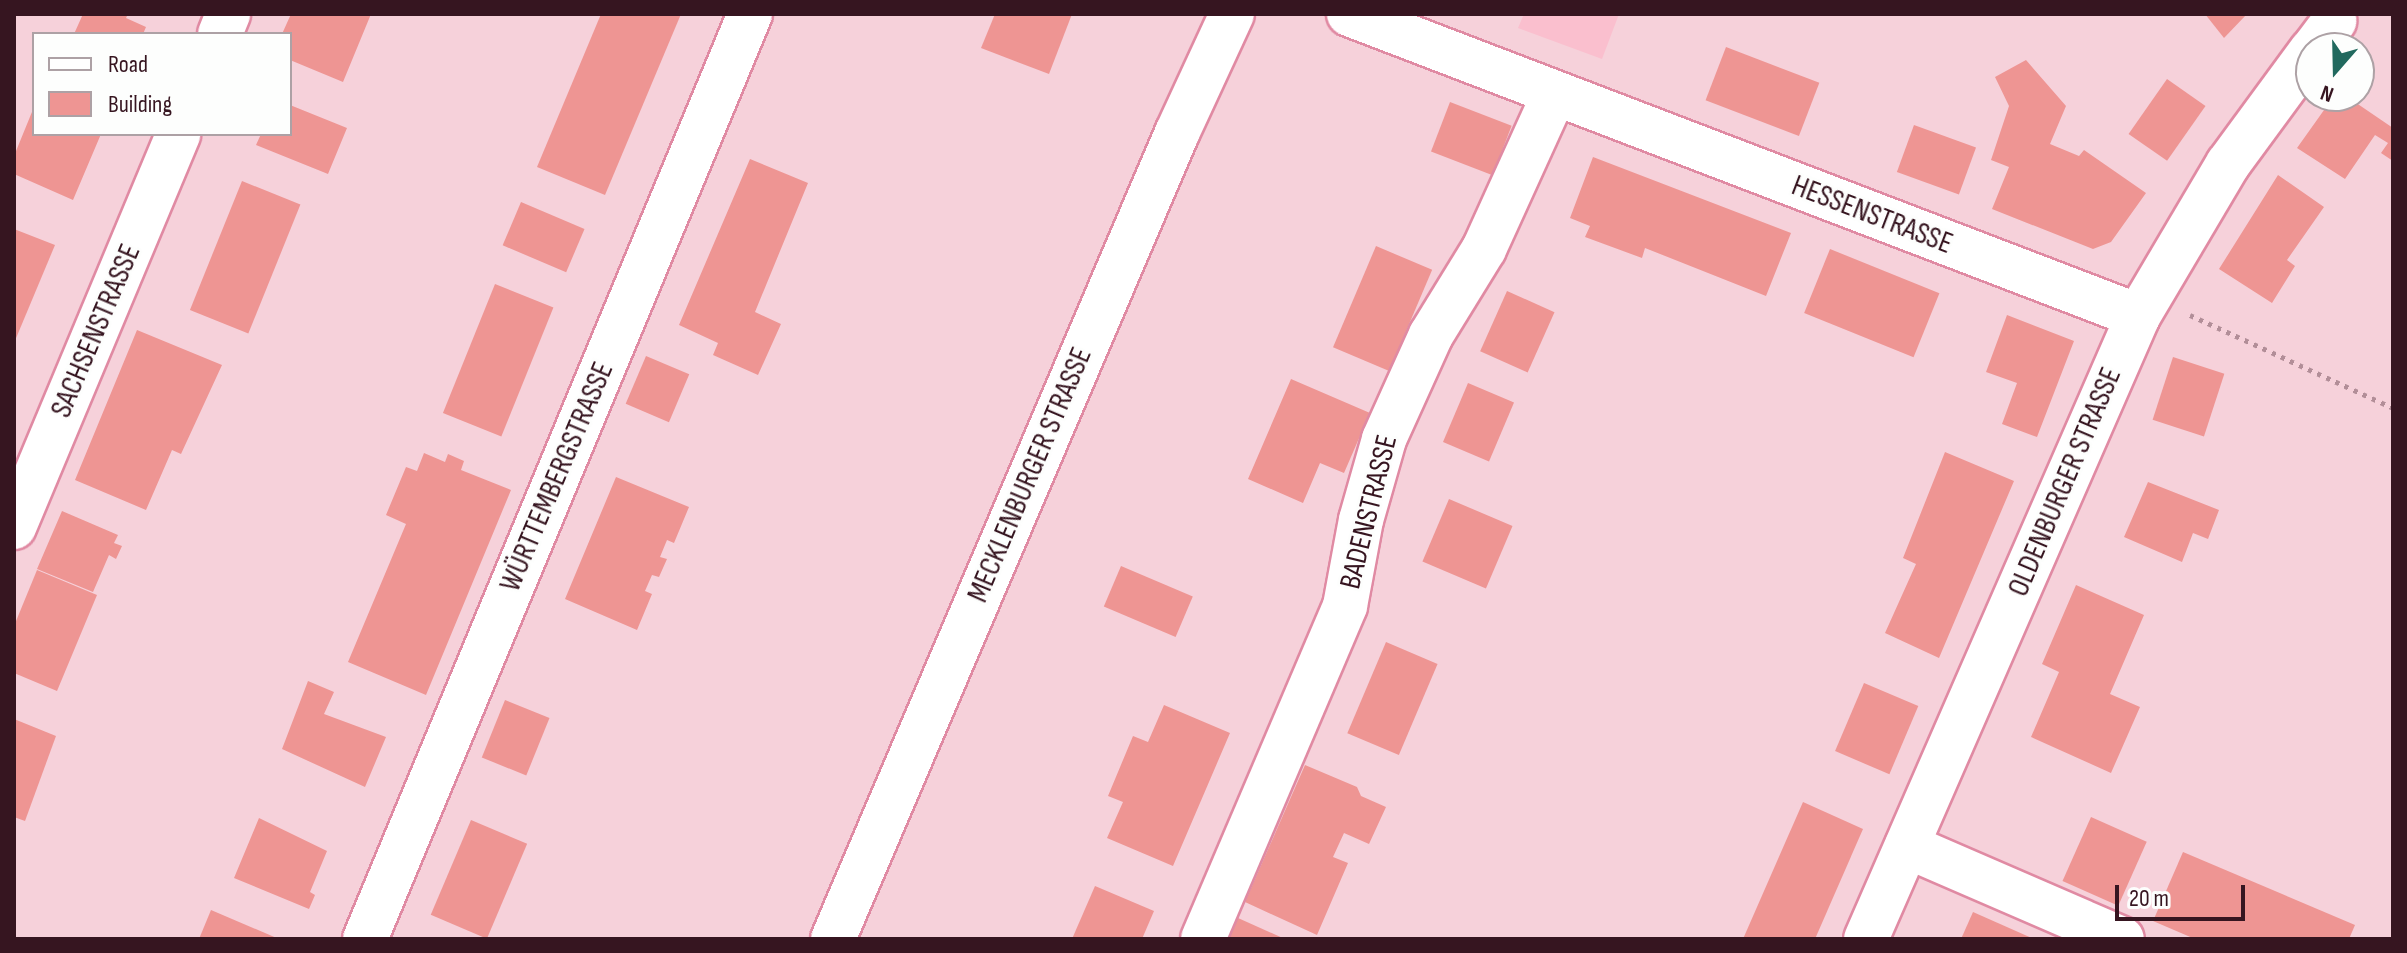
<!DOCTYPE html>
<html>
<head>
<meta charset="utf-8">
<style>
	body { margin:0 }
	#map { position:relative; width:2407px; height:953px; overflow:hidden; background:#f6d1da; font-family:"Sofia Sans Condensed",sans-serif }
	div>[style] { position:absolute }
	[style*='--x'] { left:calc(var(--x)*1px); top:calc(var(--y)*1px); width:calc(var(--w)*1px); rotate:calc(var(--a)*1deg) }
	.built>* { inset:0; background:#fabfce }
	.building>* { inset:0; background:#ee9593; transform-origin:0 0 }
	.path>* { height:5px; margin-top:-2.5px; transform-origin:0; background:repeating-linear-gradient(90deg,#b28e98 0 4px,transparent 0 10px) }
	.roads { filter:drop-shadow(2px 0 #e08aa3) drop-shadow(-2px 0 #e08aa3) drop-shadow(0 2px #e08aa3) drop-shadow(0 -2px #e08aa3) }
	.minor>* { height:44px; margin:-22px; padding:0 22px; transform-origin:22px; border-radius:22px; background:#fff }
	.tertiary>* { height:44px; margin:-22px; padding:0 22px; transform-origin:22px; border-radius:22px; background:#fff }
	span { translate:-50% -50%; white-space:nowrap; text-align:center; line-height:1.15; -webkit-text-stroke:6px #fdfefd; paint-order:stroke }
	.street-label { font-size:30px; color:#361520 }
	.frame { position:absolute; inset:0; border:16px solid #361520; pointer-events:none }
	.legend { position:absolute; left:32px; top:32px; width:260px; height:104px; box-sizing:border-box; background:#fdfefd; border:2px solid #ada1a5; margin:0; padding:10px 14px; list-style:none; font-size:24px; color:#361520 }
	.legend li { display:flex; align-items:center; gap:16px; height:40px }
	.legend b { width:40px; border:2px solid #ada1a5 }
	.north { position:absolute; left:2295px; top:32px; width:80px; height:80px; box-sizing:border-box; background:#fdfefd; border:2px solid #ada1a5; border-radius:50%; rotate:200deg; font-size:22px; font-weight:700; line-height:32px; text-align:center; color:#361520 }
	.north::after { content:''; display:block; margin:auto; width:28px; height:36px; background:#21695e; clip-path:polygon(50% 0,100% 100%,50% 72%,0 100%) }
	.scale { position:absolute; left:2115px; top:885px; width:130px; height:36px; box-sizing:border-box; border:4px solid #361520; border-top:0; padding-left:10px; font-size:24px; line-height:28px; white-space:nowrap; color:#361520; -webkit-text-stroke:6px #fdfefd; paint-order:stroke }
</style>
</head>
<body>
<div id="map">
	<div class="built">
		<i style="clip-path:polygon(1524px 14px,1619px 14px,1602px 59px,1518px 28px)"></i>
	</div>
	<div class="building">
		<i style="clip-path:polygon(83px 14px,128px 14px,126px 18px,146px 27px,143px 34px,74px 34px)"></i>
		<i style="clip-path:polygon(291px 14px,371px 14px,343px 82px,290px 60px,290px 34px,282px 34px)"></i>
		<i style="clip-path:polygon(601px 14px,681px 14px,605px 195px,537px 167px)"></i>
		<i style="clip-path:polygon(995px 14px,1072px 14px,1049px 74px,981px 48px)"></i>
		<i style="clip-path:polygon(2205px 14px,2247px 14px,2224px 38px)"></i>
		<i style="left:1726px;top:47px;width:100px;height:57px;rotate:21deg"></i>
		<i style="clip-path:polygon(2026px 60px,2066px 106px,2050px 144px,2079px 156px,2084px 150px,2146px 193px,2111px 242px,2093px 249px,1992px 209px,2009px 167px,1991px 160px,2009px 106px,1995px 77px)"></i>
		<i style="left:2167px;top:79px;width:47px;height:67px;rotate:35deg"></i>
		<i style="clip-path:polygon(2334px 96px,2346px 96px,2393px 128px,2393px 161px,2381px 153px,2388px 143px,2375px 135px,2345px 179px,2297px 148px)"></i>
		<i style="left:1450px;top:102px;width:66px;height:53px;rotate:21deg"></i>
		<i style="clip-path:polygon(290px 105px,347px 128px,328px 174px,256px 145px,261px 134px,290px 134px)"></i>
		<i style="clip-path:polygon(34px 107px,34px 134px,101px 134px,73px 200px,14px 174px,14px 156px)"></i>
		<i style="left:1914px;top:125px;width:66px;height:50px;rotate:20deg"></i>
		<i style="clip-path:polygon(1593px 157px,1791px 233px,1766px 296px,1645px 248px,1642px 258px,1585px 237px,1590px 226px,1570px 218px)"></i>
		<i style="clip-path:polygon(750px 159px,808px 183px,755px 312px,781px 324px,758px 375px,713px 355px,718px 343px,679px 325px)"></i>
		<i style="clip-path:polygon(2278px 175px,2324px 207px,2287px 260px,2295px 266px,2272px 303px,2219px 269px)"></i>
		<i style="left:242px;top:181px;width:63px;height:139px;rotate:22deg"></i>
		<i style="left:521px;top:202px;width:69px;height:47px;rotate:23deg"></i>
		<i style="clip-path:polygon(14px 229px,55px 245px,14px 343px)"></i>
		<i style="left:1376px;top:246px;width:61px;height:110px;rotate:23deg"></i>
		<i style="left:1830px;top:249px;width:118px;height:69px;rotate:22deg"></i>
		<i style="left:495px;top:284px;width:63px;height:139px;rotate:22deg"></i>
		<i style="left:1507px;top:291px;width:52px;height:66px;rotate:24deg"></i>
		<i style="clip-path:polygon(2007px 315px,2074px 341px,2037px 437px,2002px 424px,2017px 383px,1986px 372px)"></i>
		<i style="clip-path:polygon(137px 330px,222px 365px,181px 454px,172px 450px,146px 510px,75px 480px)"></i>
		<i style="left:646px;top:356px;width:47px;height:52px;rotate:23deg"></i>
		<i style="left:2173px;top:357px;width:54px;height:66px;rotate:18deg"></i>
		<i style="clip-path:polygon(1291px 379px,1370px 413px,1344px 473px,1320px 463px,1303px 503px,1248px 479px)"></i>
		<i style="left:1468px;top:383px;width:50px;height:64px;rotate:23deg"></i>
		<i style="clip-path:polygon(1945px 452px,2014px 481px,1939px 658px,1885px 633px,1916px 564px,1903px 558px)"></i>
		<i style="clip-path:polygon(424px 453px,445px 462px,448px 454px,464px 461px,461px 470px,511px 490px,426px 695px,348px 662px,406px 524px,386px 515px,406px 467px,417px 471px)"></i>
		<i style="clip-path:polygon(616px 477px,689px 507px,674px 543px,667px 540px,660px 557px,667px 559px,659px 577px,652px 575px,645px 591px,652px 594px,637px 630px,565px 599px)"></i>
		<i style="clip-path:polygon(2148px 482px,2219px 510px,2208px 539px,2193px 533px,2182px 562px,2124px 537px)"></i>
		<i style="left:1449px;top:499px;width:69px;height:68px;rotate:23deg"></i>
		<i style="clip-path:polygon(62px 511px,118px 535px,114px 543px,122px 546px,116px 559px,109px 555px,93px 592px,37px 569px)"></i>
		<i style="left:1121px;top:566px;width:78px;height:44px;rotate:23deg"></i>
		<i style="clip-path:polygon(37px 570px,97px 595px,57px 691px,14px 673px,14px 626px)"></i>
		<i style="clip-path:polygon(2076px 585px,2144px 615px,2110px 694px,2140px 707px,2111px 773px,2031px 737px,2059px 672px,2042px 664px)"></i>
		<i style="left:1386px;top:642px;width:56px;height:99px;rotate:23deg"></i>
		<i style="clip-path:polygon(308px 681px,334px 692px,324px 714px,386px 737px,365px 787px,282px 749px)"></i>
		<i style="left:1864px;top:683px;width:59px;height:74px;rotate:23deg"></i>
		<i style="left:505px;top:700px;width:48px;height:62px;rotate:22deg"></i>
		<i style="clip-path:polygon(1164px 705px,1230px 733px,1173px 866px,1107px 838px,1123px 802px,1108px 796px,1133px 736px,1148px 742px)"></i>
		<i style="clip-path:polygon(14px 719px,56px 736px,25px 821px,14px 817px)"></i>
		<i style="clip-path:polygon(1305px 765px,1357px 787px,1361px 796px,1386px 807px,1369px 844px,1344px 833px,1333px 857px,1348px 863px,1317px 935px,1245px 902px)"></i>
		<i style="clip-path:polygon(1803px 802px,1863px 829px,1815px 939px,1743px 939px)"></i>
		<i style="left:2091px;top:817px;width:61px;height:70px;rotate:24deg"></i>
		<i style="clip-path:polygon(259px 818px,327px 851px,310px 892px,315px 895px,309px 909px,234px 878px)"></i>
		<i style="left:471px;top:820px;width:61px;height:103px;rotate:23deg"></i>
		<i style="clip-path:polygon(2183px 852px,2355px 925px,2349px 939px,2195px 939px,2153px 921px)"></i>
		<i style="clip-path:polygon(1095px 886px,1154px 911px,1142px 939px,1072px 939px)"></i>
		<i style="clip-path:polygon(211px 910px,279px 939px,199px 939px)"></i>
		<i style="clip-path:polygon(1973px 912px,2034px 939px,1961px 939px)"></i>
		<i style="clip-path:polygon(1238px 918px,1285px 939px,1229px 939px)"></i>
	</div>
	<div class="path">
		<i style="--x:2190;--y:315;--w:223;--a:24.6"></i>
	</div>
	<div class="roads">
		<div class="minor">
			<i style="--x:1349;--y:14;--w:845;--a:20.94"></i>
			<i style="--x:220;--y:34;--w:22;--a:-68"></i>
			<i style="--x:2314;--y:48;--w:34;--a:-53"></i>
			<i style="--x:14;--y:527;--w:426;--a:-67.3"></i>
			<i style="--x:1907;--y:846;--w:234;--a:23.4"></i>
			<i style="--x:365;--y:939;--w:1002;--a:-67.4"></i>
			<i style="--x:1203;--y:939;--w:362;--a:-66.9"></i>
			<i style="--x:1345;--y:606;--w:87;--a:-79.5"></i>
			<i style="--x:1361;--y:520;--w:84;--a:-74.1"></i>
			<i style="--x:1384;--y:439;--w:114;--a:-65.7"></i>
			<i style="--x:1431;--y:335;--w:101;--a:-58.4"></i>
			<i style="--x:1484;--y:249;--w:169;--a:-65.6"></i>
			<i style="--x:1866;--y:939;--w:680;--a:-66.41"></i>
			<i style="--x:2138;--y:316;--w:177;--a:-59.4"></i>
			<i style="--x:2228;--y:164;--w:140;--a:-53.7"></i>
		</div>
		<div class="tertiary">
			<i style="--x:833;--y:939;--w:876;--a:-66.89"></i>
			<i style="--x:1177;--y:133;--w:131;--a:-65.2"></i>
		</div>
	</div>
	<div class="street-label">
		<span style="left:1872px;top:215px;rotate:21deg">HESSENSTRASSE</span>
		<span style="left:96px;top:331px;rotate:-67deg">SACHSENSTRASSE</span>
		<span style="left:1030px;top:475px;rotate:-67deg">MECKLENBURGER STRASSE</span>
		<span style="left:557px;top:477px;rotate:-67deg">WÜRTTEMBERGSTRASSE</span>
		<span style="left:2065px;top:482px;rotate:-67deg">OLDENBURGER STRASSE</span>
		<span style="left:1369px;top:512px;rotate:-76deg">BADENSTRASSE</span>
	</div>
	<div class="frame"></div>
	<ul class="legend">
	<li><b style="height:10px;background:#fff"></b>Road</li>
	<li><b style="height:22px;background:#ee9593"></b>Building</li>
	</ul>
	<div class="north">N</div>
	<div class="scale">20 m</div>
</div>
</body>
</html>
